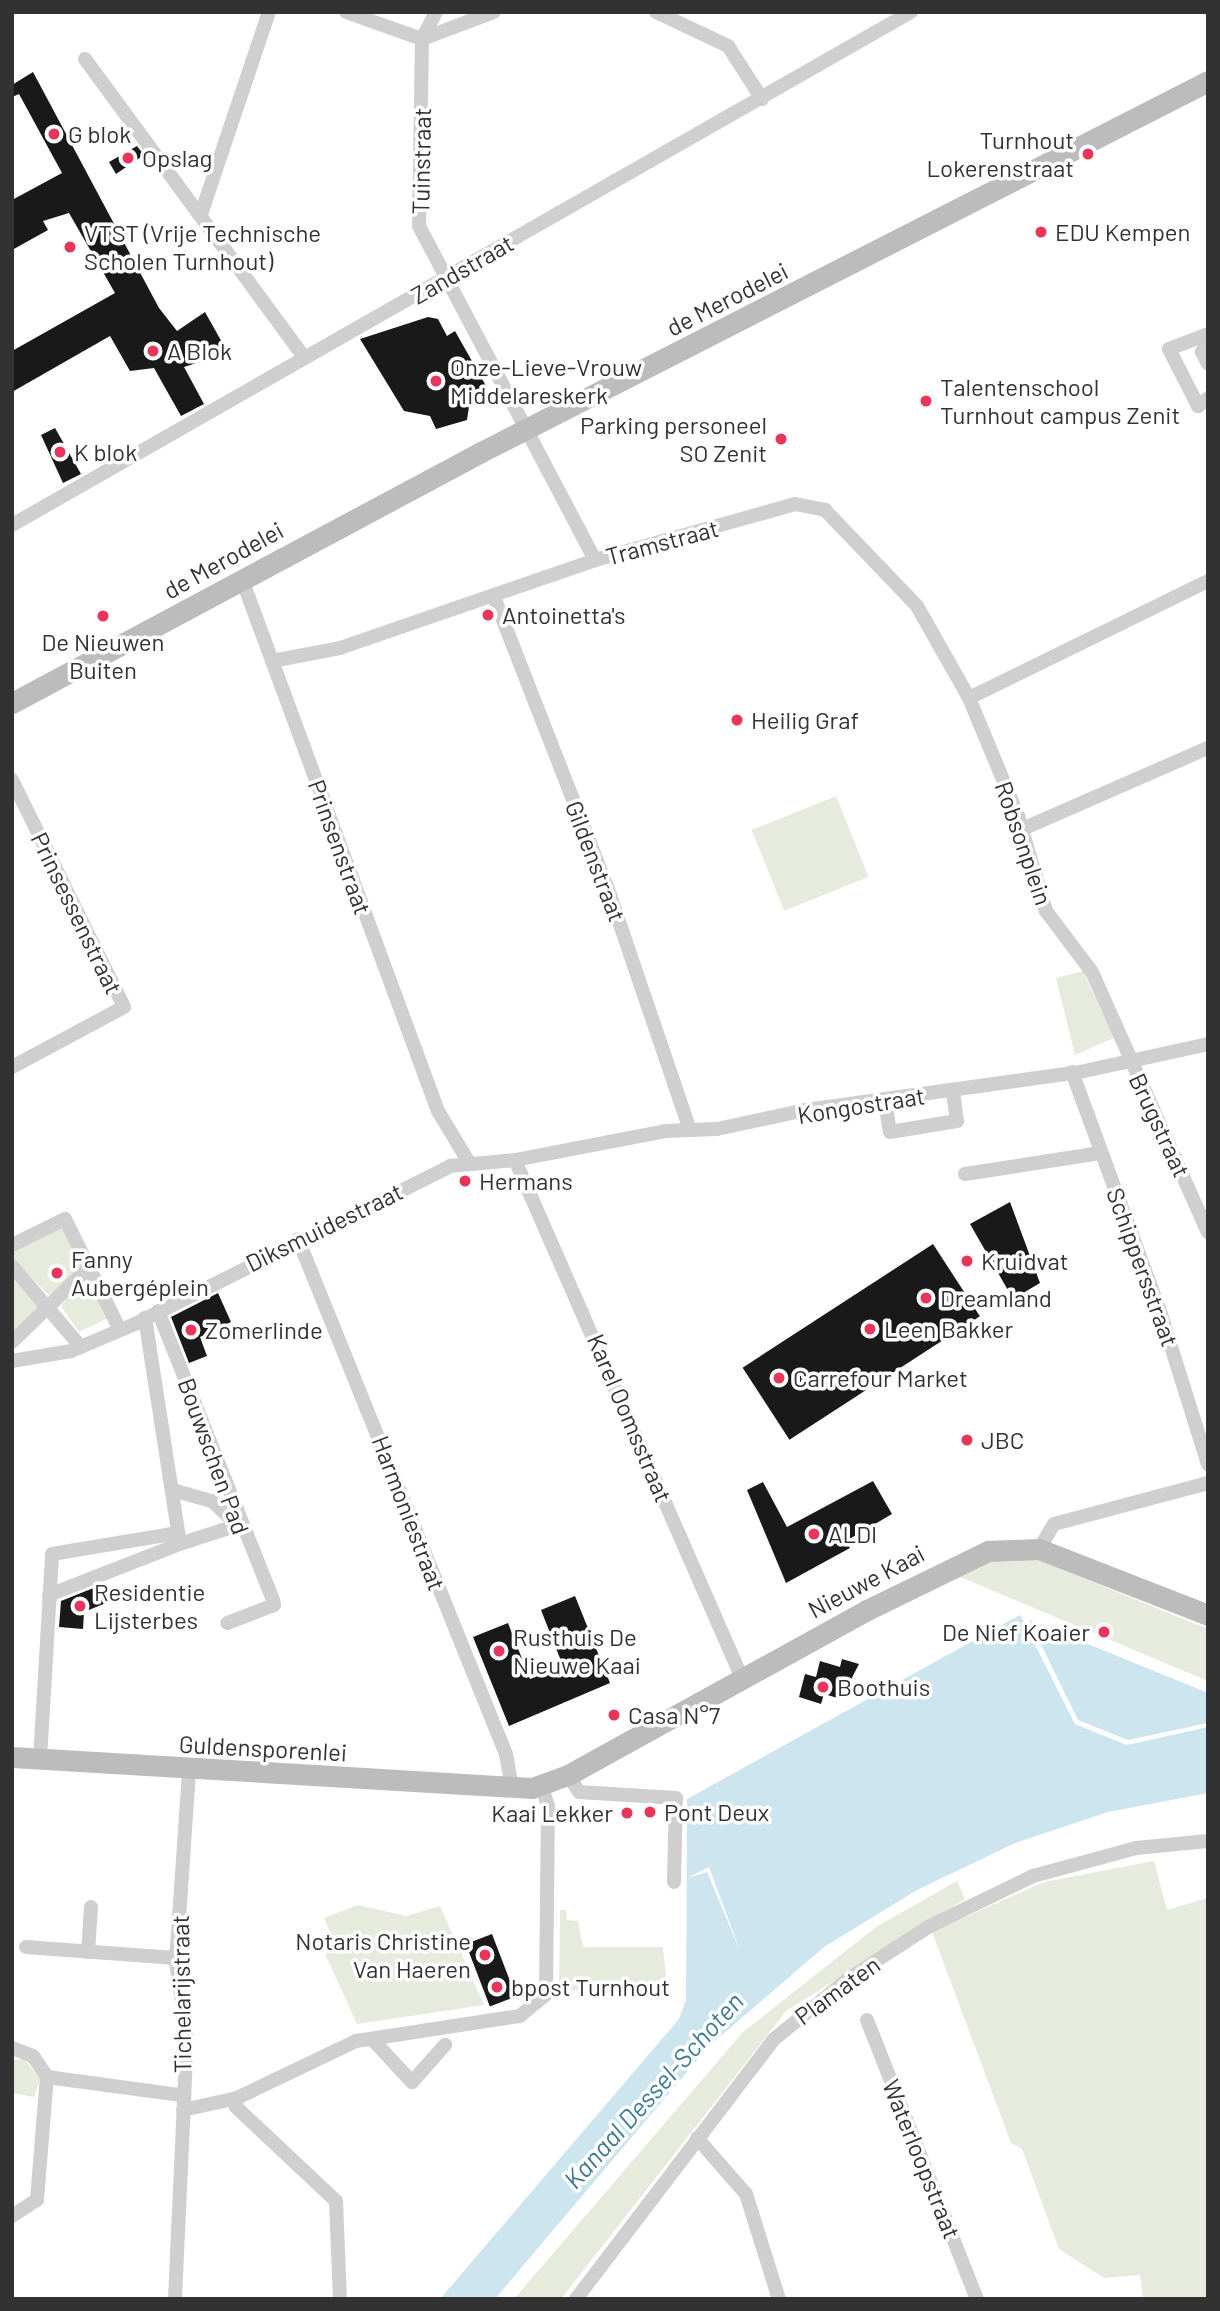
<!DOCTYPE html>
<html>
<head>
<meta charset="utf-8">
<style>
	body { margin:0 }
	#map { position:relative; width:1220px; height:2311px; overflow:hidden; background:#fff; font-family:Barlow,sans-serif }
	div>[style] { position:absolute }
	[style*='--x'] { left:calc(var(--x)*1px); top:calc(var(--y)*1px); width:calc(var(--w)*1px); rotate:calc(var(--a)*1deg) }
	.green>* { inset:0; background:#e7ebde; transform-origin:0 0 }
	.water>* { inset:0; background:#cde5ee }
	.pier>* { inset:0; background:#fff }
	.building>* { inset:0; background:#191919; transform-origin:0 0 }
	.street>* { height:14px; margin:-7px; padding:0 7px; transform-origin:7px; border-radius:7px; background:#cfcfcf }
	.secondary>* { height:21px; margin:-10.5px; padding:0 10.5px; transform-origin:10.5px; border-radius:10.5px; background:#bcbcbc }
	.dots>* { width:19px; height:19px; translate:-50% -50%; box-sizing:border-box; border:4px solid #fff; border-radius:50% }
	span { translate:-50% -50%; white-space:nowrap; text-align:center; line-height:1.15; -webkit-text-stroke:7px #fff; paint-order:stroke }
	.poi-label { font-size:24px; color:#323232 }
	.left { translate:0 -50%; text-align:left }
	.right { translate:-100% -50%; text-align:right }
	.street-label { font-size:24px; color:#323232 }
	.water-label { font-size:26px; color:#3c7a8f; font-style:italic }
	.frame { position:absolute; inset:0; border:14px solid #323232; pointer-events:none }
</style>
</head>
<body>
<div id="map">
	<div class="green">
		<i style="left:836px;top:796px;width:87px;height:91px;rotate:68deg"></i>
		<i style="clip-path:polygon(1083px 971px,1114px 1038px,1075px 1055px,1056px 978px)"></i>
		<i style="clip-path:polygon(63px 1227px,83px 1268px,51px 1297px,12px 1259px,12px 1251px)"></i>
		<i style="clip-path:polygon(12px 1273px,39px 1306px,14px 1333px,12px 1327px)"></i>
		<i style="clip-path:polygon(87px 1275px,108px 1318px,79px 1332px,61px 1306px)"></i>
		<i style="clip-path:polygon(1036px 1559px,1208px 1629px,1208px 1681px,953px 1574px,994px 1560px)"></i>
		<i style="clip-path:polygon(1154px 1861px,1167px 1910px,1208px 1898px,1208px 2299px,1143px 2299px,1140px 2275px,1104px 2278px,1059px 2249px,1022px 2149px,1011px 2143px,932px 1932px,1044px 1882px)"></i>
		<i style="clip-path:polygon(957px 1881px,965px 1899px,786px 2011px,561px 2299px,514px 2299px,743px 2032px,876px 1927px)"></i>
		<i style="clip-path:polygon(358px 1905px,406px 1916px,440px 1906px,484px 2005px,357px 2024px,325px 1954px,337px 1949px,324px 1918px)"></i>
		<i style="clip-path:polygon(560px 1910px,566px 1910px,567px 1920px,578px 1921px,583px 1947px,663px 1947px,666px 1976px,652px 1992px,559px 1990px)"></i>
		<i style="clip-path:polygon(24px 2059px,40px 2079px,34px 2097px,12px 2093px,12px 2060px)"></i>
	</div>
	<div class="water">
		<i style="clip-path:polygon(1020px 1615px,1075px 1724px,1127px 1745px,1208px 1727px,1208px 1793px,1108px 1812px,1015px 1843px,917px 1890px,824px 1947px,708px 2047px,495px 2299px,440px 2299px,679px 2019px,686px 2000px,687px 1799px)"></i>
		<i style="clip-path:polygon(1029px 1620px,1208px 1693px,1208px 1723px,1128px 1740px,1078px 1720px)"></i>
	</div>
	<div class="pier">
		<i style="clip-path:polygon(709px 1867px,741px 1953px,707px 1872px,687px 1878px)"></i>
	</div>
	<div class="building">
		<i style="clip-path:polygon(33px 72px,159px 308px,177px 331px,205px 312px,228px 353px,184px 367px,204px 404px,181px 416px,154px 368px,130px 371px,110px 336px,12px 392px,12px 351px,115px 293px,69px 213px,43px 221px,48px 230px,12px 250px,12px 200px,62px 173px,19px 94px,12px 97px,12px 85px)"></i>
		<i style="clip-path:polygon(137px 146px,144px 155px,116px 174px,109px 162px)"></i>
		<i style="clip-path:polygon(428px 317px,438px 319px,447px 336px,455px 331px,490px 393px,469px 407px,467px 420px,436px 429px,430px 416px,404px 411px,360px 339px)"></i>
		<i style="clip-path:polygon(55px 428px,81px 474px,63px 483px,41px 435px)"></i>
		<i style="clip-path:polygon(1010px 1202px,1040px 1283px,1013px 1299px,970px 1224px)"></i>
		<i style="left:933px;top:1244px;width:86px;height:227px;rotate:57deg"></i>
		<i style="clip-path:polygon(218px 1293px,231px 1322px,200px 1337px,207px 1356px,189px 1363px,171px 1317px)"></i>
		<i style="clip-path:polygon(873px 1481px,892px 1514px,846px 1541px,850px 1548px,786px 1583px,747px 1490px,763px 1482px,787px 1527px)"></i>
		<i style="clip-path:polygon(106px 1583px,113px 1600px,84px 1612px,83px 1629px,59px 1627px,61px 1601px)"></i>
		<i style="clip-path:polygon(575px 1596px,610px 1683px,509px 1726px,473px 1637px,508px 1623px,530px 1679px,563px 1666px,541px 1610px)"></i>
		<i style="clip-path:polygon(842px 1659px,859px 1664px,841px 1699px,824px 1694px,821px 1704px,799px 1697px,805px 1674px,816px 1677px,820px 1661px,840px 1667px)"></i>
		<i style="left:492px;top:1934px;width:67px;height:28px;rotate:69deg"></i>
	</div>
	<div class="street">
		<i style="--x:346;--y:12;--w:81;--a:19.6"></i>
		<i style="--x:436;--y:12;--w:30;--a:117"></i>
		<i style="--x:422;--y:39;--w:187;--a:90.9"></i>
		<i style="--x:419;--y:226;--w:378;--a:62.2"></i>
		<i style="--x:656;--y:12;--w:80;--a:25.3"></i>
		<i style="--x:728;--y:46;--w:63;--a:57.3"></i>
		<i style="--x:422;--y:39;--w:77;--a:-20.6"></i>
		<i style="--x:85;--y:59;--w:371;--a:53.7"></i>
		<i style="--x:201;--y:214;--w:213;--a:-71.4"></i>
		<i style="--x:1208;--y:334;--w:42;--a:159"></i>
		<i style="--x:1169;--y:349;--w:64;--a:63"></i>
		<i style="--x:1198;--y:406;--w:13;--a:-39"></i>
		<i style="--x:1208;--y:343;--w:11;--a:124"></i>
		<i style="--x:1202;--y:352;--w:13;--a:63"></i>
		<i style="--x:12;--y:525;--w:1035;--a:-29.71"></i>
		<i style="--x:243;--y:582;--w:564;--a:69.77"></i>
		<i style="--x:438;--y:1111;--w:58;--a:59"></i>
		<i style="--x:494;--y:597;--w:320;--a:68.7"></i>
		<i style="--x:610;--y:895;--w:245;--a:71.2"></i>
		<i style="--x:272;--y:661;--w:69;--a:-10.8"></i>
		<i style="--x:340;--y:648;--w:270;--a:-19"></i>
		<i style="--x:595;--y:560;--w:208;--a:-15.6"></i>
		<i style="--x:795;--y:504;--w:31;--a:11"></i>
		<i style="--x:825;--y:510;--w:133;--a:46.2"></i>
		<i style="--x:917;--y:606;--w:106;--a:60.5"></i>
		<i style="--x:969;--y:698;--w:128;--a:67.4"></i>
		<i style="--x:1018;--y:816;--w:99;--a:73.6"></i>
		<i style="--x:1046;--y:911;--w:76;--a:53"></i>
		<i style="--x:1092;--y:972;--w:285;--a:66"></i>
		<i style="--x:969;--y:698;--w:266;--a:-26.1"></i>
		<i style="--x:12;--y:780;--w:253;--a:63.7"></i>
		<i style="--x:124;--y:1007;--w:127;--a:151.8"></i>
		<i style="--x:1020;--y:830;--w:205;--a:-23.6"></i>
		<i style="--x:1072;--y:1072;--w:252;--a:69.8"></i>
		<i style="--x:1159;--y:1308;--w:164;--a:72.6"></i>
		<i style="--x:885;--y:1101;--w:31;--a:81"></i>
		<i style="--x:890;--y:1132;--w:68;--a:-9.3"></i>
		<i style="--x:957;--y:1121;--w:30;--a:-98"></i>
		<i style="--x:515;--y:1160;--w:153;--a:-10.9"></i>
		<i style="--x:665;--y:1131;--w:52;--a:-2.2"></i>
		<i style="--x:717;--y:1129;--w:91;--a:-12.1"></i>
		<i style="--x:806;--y:1110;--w:277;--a:-7.9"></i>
		<i style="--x:1080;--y:1072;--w:131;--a:-12.3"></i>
		<i style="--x:515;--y:1160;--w:566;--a:66.34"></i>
		<i style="--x:965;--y:1174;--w:137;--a:-8.8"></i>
		<i style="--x:298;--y:1239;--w:555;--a:68.01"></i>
		<i style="--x:506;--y:1754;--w:36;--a:80"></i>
		<i style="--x:12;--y:1245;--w:59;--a:-26.1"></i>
		<i style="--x:65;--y:1219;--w:124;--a:63.6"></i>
		<i style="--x:12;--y:1266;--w:106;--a:49.6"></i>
		<i style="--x:158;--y:1311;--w:311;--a:68.3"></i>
		<i style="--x:273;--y:1600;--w:5;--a:79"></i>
		<i style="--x:274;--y:1605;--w:50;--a:159"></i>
		<i style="--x:12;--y:1342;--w:107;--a:-44.2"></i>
		<i style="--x:12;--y:1361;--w:60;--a:-9.6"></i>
		<i style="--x:71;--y:1351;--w:69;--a:-22.9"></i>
		<i style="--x:135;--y:1324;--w:352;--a:-26.6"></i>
		<i style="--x:450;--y:1166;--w:65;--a:-5.3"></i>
		<i style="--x:172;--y:1490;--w:41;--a:15.4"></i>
		<i style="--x:212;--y:1501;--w:35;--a:43"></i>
		<i style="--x:238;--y:1525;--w:61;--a:161.9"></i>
		<i style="--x:1039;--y:1549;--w:29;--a:-59"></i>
		<i style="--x:1054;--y:1524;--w:159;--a:-14.9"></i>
		<i style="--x:49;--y:1595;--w:141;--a:-21.3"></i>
		<i style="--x:180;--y:1544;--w:229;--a:-98.8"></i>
		<i style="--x:40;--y:1759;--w:205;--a:-86.6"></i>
		<i style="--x:52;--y:1554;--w:128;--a:-9.5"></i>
		<i style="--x:568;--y:1775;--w:20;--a:57"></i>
		<i style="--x:579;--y:1792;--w:97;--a:3.5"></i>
		<i style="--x:676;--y:1798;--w:84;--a:91.4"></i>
		<i style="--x:26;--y:1947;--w:150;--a:4.2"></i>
		<i style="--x:88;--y:1952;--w:45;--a:-86.2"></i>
		<i style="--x:867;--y:2020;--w:300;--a:68.5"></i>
		<i style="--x:372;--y:2039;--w:59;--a:47.1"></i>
		<i style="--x:412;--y:2082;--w:50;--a:-48.3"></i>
		<i style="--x:12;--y:2048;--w:22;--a:21"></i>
		<i style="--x:33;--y:2056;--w:25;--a:56"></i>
		<i style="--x:47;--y:2077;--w:135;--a:7.7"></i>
		<i style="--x:237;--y:2098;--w:9;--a:96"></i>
		<i style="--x:236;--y:2107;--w:137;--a:43.2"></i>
		<i style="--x:336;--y:2201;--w:98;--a:87.7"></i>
		<i style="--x:183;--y:2110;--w:55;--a:-12.5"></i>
		<i style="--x:237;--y:2098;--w:132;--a:-25.6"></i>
		<i style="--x:356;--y:2041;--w:166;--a:-8.7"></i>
		<i style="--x:520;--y:2016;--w:34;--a:-40"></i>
		<i style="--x:546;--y:1994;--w:188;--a:-89.4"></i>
		<i style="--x:548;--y:1806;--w:22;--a:-108"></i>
		<i style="--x:697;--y:2138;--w:74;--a:48.8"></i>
		<i style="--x:746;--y:2194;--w:110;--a:72.6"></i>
		<i style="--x:12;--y:2216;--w:30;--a:-33"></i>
		<i style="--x:37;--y:2200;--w:123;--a:-85.4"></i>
		<i style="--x:175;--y:2299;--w:265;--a:-87.4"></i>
		<i style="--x:187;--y:2034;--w:73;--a:-98.7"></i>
		<i style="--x:176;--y:1962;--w:190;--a:-86.1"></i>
		<i style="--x:576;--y:2299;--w:325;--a:-52.7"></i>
		<i style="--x:773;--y:2040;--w:97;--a:-39.1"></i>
		<i style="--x:848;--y:1979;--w:95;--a:-33"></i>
		<i style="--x:928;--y:1927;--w:117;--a:-25.9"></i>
		<i style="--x:1033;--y:1876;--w:107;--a:-15.2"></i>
		<i style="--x:1136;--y:1848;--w:72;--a:-5.6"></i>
	</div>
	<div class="secondary">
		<i style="--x:12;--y:703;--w:532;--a:-28.15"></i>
		<i style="--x:481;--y:452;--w:816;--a:-27.04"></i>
		<i style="--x:12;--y:1757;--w:521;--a:3.41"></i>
		<i style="--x:532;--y:1788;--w:38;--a:-20"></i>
		<i style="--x:568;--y:1775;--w:342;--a:-28.9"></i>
		<i style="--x:867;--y:1610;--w:135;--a:-26"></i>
		<i style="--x:988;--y:1551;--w:51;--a:-2.2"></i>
		<i style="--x:1039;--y:1549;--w:181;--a:21.3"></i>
	</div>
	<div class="dots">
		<i style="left:54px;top:134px;background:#e73659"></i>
		<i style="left:1088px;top:154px;background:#e73659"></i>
		<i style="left:128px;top:158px;background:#e73659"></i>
		<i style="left:1041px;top:232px;background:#e73659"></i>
		<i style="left:70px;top:247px;background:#e73659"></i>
		<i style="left:153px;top:351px;background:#e73659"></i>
		<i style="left:436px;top:381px;background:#e73659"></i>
		<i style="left:926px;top:401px;background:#e73659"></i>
		<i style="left:781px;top:439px;background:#e73659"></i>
		<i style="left:60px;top:452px;background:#e73659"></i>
		<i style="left:488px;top:615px;background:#e73659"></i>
		<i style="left:103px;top:616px;background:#e73659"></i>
		<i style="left:737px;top:720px;background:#e73659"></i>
		<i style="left:465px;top:1181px;background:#e73659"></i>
		<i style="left:967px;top:1261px;background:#e73659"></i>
		<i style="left:57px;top:1273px;background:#e73659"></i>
		<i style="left:926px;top:1298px;background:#e73659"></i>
		<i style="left:870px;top:1329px;background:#e73659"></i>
		<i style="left:191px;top:1330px;background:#e73659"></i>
		<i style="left:779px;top:1378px;background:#e73659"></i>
		<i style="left:967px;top:1440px;background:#e73659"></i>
		<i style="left:814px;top:1534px;background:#e73659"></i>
		<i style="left:80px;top:1606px;background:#e73659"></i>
		<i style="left:1104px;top:1632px;background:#e73659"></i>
		<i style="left:499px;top:1651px;background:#e73659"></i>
		<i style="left:823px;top:1687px;background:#e73659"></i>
		<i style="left:614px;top:1715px;background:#e73659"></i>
		<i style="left:650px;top:1812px;background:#e73659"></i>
		<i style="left:627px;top:1813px;background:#e73659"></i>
		<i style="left:485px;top:1955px;background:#e73659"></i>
		<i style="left:497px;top:1987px;background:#e73659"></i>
	</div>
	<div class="poi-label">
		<span class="left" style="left:68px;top:134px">G blok</span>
		<span class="right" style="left:1074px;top:154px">Turnhout<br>Lokerenstraat</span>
		<span class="left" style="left:142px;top:158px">Opslag</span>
		<span class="left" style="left:1055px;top:232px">EDU Kempen</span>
		<span class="left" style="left:84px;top:247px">VTST (Vrije Technische<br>Scholen Turnhout)</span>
		<span class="left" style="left:167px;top:351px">A Blok</span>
		<span class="left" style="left:450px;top:381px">Onze-Lieve-Vrouw<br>Middelareskerk</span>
		<span class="left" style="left:940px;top:401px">Talentenschool<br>Turnhout campus Zenit</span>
		<span class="right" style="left:767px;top:439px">Parking personeel<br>SO Zenit</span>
		<span class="left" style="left:74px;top:452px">K blok</span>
		<span class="left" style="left:502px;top:615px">Antoinetta's</span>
		<span style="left:103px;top:656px">De Nieuwen<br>Buiten</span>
		<span class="left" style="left:751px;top:720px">Heilig Graf</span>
		<span class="left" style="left:479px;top:1181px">Hermans</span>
		<span class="left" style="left:71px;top:1273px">Fanny<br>Aubergéplein</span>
		<span class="left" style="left:981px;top:1261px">Kruidvat</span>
		<span class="left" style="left:940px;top:1298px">Dreamland</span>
		<span class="left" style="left:884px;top:1329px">Leen Bakker</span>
		<span class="left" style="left:205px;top:1330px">Zomerlinde</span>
		<span class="left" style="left:793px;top:1378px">Carrefour Market</span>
		<span class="left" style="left:981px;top:1440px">JBC</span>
		<span class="left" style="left:828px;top:1534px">ALDI</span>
		<span class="left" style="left:94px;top:1606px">Residentie<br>Lijsterbes</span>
		<span class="right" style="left:1090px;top:1632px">De Nief Koaier</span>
		<span class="left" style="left:513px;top:1651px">Rusthuis De<br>Nieuwe Kaai</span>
		<span class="left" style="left:837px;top:1687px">Boothuis</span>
		<span class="left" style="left:628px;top:1715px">Casa N°7</span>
		<span class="left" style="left:664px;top:1812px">Pont Deux</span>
		<span class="right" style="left:613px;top:1813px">Kaai Lekker</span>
		<span class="right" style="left:471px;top:1955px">Notaris Christine<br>Van Haeren</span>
		<span class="left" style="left:511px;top:1987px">bpost Turnhout</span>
	</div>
	<div class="street-label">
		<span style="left:421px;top:161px;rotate:-89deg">Tuinstraat</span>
		<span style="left:462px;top:269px;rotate:-30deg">Zandstraat</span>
		<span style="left:727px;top:299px;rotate:-27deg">de Merodelei</span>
		<span style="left:662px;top:542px;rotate:-15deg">Tramstraat</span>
		<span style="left:223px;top:560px;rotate:-29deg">de Merodelei</span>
		<span style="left:1024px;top:843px;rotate:71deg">Robsonplein</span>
		<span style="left:340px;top:847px;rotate:70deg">Prinsenstraat</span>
		<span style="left:596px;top:861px;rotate:69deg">Gildenstraat</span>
		<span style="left:77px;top:913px;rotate:64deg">Prinsessenstraat</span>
		<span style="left:861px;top:1105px;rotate:-9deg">Kongostraat</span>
		<span style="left:1160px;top:1125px;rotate:65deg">Brugstraat</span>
		<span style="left:324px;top:1227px;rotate:-26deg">Diksmuidestraat</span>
		<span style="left:1143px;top:1267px;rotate:70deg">Schippersstraat</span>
		<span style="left:630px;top:1418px;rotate:67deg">Karel Oomsstraat</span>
		<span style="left:214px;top:1456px;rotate:70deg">Bouwschen Pad</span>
		<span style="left:409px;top:1513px;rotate:69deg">Harmoniestraat</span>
		<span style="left:866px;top:1581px;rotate:-28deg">Nieuwe Kaai</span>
		<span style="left:263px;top:1748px;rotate:3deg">Guldensporenlei</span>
		<span style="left:837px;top:1990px;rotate:-36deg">Plamaten</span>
		<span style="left:181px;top:1994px;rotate:-91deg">Tichelarijstraat</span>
		<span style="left:922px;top:2159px;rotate:68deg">Waterloopstraat</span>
	</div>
	<div class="water-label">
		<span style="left:653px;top:2090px;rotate:-48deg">Kanaal Dessel-Schoten</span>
	</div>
	<div class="frame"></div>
</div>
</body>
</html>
